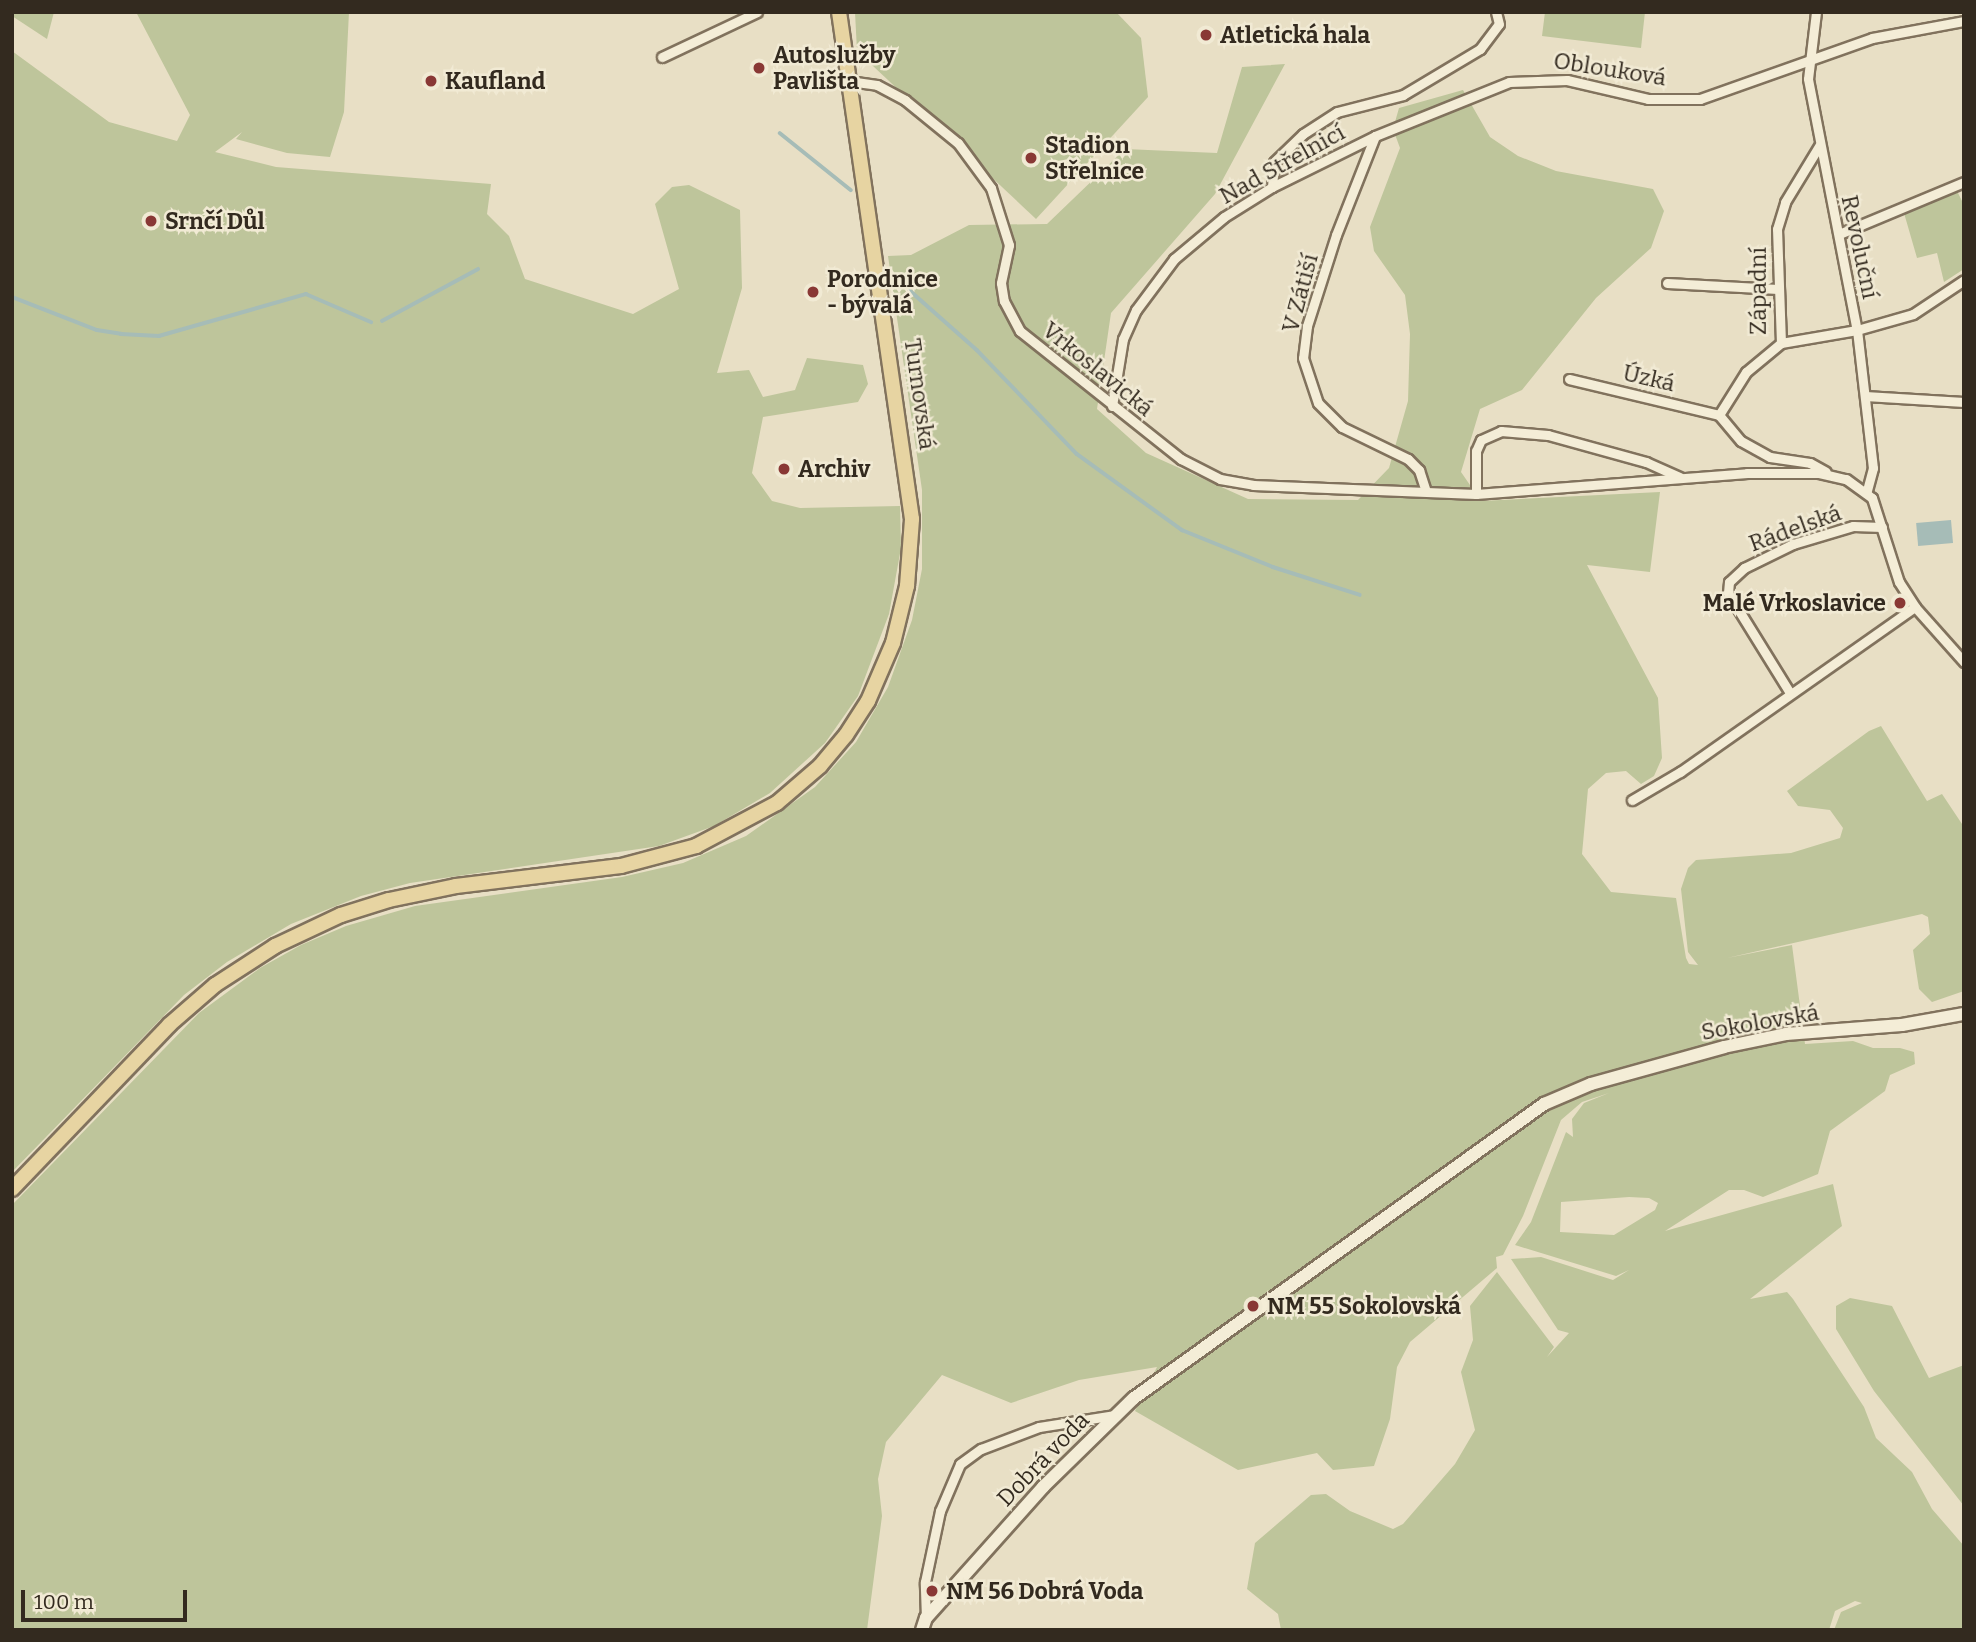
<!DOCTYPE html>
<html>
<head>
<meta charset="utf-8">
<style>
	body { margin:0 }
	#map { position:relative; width:1976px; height:1642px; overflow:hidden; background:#e8dfc5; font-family:Bitter,serif }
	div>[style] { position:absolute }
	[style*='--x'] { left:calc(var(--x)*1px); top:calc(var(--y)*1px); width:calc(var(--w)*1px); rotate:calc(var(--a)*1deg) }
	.green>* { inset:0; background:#bec59b }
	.water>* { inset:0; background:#a6bcb7; transform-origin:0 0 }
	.stream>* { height:3.5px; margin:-1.75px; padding:0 1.75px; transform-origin:1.75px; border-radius:1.75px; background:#a6bcb7 }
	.roads { filter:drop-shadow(2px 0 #81725d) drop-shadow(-2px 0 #81725d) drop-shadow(0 2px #81725d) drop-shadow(0 -2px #81725d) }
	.street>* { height:9px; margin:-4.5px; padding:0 4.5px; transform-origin:4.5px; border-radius:4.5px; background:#f4edd7 }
	.secondary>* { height:12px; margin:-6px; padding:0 6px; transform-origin:6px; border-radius:6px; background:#f4edd7 }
	.primary>* { height:14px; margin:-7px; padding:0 7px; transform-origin:7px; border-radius:7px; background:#e7d4a2 }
	.dots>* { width:19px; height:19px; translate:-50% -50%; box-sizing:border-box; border:4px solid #f1ead4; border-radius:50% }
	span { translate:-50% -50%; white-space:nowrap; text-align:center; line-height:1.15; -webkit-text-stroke:5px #f1ead4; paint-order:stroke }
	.poi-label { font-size:23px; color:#332a1f; font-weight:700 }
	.left { translate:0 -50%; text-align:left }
	.right { translate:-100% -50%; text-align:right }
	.street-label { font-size:23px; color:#332a1f }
	.frame { position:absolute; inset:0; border:14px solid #332a1f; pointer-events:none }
	.scale { position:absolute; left:21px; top:1590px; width:166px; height:32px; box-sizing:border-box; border:4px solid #332a1f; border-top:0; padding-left:9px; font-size:21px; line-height:24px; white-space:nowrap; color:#332a1f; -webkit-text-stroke:5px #f1ead4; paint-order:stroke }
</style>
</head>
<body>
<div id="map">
	<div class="green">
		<i style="clip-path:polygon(12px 12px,54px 12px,47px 39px,12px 16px)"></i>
		<i style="clip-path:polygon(136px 12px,349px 12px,344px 112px,330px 157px,287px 153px,236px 139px,242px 132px,215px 152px,276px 167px,491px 184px,487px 214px,509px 236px,525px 279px,633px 314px,679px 289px,655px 204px,672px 187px,689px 185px,740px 210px,742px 288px,717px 373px,749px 370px,763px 397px,795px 390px,807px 358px,863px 365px,868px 384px,858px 402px,763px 417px,752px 473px,772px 501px,800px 508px,900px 506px,901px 548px,889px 614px,858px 696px,825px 743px,770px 793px,714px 826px,659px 846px,410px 883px,361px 896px,291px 924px,227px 962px,184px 995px,12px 1172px,12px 51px,109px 122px,177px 141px,190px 115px)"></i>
		<i style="clip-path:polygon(855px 12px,1116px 12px,1141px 38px,1148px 97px,1036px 219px,857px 51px)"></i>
		<i style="clip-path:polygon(1545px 12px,1645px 12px,1641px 48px,1542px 36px)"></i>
		<i style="clip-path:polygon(evenodd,1285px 64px,1215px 194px,1111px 313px,1097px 409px,1146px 453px,1248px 499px,1358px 500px,1389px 468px,1408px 401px,1410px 334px,1405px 295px,1374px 251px,1370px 227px,1400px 148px,1393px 129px,1399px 108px,1463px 90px,1490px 137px,1518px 156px,1556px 171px,1653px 189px,1664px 211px,1651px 248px,1596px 298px,1522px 390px,1480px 409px,1461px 472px,1481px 501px,1660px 492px,1650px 572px,1587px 565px,1658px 698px,1662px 758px,1654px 776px,1641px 784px,1626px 771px,1606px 773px,1588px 789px,1582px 854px,1611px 892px,1676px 898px,1686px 958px,1689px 964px,1698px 965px,1688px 952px,1681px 889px,1688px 868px,1696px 860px,1791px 853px,1840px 838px,1843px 828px,1830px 810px,1798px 806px,1787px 791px,1869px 731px,1881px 726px,1927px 801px,1942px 794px,1964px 827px,1964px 991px,1932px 1002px,1919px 989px,1913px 950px,1930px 934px,1928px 917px,1922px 914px,1727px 958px,1792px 945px,1805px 1044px,1853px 1041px,1873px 1048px,1900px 1048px,1914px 1052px,1915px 1064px,1890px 1075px,1885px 1091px,1830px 1131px,1818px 1174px,1763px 1197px,1744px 1190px,1729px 1190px,1665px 1231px,1833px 1184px,1842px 1226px,1750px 1299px,1787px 1292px,1793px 1299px,1864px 1407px,1876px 1438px,1912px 1472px,1932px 1509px,1964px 1546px,1964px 1630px,1834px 1630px,1841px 1612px,1862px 1603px,1855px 1601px,1835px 1611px,1829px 1630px,1281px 1630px,1278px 1614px,1247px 1589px,1255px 1543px,1311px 1495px,1326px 1494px,1350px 1511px,1393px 1529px,1403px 1524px,1455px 1464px,1475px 1430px,1461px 1372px,1473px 1340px,1470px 1306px,1497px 1272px,1554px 1347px,1547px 1357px,1569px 1333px,1558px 1330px,1511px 1259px,1541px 1257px,1613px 1280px,1629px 1270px,1616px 1276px,1515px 1245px,1531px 1222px,1566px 1132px,1573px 1137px,1572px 1119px,1584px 1103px,1609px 1093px,1582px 1102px,1561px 1120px,1523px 1216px,1503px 1255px,1496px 1257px,1497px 1268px,1410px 1342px,1397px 1367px,1390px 1419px,1374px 1466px,1333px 1470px,1317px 1453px,1238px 1470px,1135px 1411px,1157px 1367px,1079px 1380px,1011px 1403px,942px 1375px,886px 1442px,878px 1479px,882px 1516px,867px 1630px,12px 1630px,12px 1205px,199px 1013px,260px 968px,301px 945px,346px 926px,415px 906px,622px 877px,683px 863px,746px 836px,815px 787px,856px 742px,888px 687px,912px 620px,922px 569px,922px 490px,888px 256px,911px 255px,969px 225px,1047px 224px,1125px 149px,1217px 153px,1242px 67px,1285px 64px,1629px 1197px,1649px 1198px,1658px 1203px,1655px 1210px,1614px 1235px,1560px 1232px,1561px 1202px,1629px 1197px)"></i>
		<i style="clip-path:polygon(1957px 191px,1964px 205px,1964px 269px,1944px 282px,1937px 253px,1917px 258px,1904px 213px)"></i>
		<i style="clip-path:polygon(1850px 1298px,1892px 1306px,1929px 1378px,1964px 1365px,1964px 1506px,1874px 1391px,1836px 1329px,1836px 1306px)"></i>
	</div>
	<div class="water">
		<i style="left:1951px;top:520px;width:23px;height:35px;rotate:85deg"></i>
	</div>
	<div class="stream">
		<i style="--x:780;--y:133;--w:91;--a:38.8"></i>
		<i style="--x:897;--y:279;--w:107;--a:41.6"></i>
		<i style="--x:977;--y:350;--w:144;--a:46.1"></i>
		<i style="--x:1077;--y:454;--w:130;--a:35.9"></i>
		<i style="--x:1182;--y:530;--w:98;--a:22.1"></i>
		<i style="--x:1273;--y:567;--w:91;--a:17.8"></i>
		<i style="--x:12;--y:297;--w:91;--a:21.2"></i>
		<i style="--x:97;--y:330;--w:24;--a:9"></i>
		<i style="--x:121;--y:334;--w:38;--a:3"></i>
		<i style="--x:159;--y:336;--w:153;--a:-15.9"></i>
		<i style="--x:306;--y:294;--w:71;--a:23.3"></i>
		<i style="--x:382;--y:321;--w:109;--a:-28.4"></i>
	</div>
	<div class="roads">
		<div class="street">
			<i style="--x:1816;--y:12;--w:67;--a:96.8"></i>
			<i style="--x:1808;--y:79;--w:256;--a:79"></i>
			<i style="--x:1857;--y:330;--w:139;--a:83.4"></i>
			<i style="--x:1873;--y:468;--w:24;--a:105"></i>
			<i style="--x:662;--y:57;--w:105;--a:-25.3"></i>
			<i style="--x:849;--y:81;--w:28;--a:8"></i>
			<i style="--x:877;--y:85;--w:32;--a:28"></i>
			<i style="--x:905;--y:100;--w:68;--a:39.1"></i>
			<i style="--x:958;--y:143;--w:56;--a:53.7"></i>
			<i style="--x:991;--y:188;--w:60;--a:72.5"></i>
			<i style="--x:1009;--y:245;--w:39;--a:102"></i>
			<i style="--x:1001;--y:283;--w:18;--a:81"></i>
			<i style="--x:1004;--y:301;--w:34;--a:62"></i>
			<i style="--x:1020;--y:331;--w:206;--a:38.5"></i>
			<i style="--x:1181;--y:459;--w:44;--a:27.1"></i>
			<i style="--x:1220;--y:479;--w:34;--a:10"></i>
			<i style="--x:1253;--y:485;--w:223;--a:2.3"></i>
			<i style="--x:1476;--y:494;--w:272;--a:-4.4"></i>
			<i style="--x:1747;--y:473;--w:72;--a:0"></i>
			<i style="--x:1819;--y:473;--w:28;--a:13"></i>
			<i style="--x:1846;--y:479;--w:32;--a:36"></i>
			<i style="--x:1872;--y:498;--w:88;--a:72.2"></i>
			<i style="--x:1899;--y:582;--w:30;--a:57"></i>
			<i style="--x:1915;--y:607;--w:74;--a:48.3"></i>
			<i style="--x:1375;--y:136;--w:106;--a:111.5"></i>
			<i style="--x:1336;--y:235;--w:96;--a:107.7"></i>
			<i style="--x:1307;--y:326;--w:32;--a:97"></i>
			<i style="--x:1303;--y:358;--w:47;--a:71.6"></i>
			<i style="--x:1318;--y:403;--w:34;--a:45"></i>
			<i style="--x:1342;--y:427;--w:73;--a:25.9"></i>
			<i style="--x:1408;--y:459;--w:16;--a:45"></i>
			<i style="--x:1419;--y:470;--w:22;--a:72"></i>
			<i style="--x:1272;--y:187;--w:25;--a:-85"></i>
			<i style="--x:1274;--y:162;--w:40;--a:-44"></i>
			<i style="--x:1303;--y:134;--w:40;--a:-32.9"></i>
			<i style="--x:1337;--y:112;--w:68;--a:-14.4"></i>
			<i style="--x:1403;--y:95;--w:90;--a:-30.9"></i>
			<i style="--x:1480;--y:49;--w:31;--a:-53"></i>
			<i style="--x:1499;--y:24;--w:12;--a:-104"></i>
			<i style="--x:1839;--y:234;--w:135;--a:-22.6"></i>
			<i style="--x:1667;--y:283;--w:111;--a:3.1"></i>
			<i style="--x:1781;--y:343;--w:45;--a:140.4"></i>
			<i style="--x:1746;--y:372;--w:51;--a:122.1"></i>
			<i style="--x:1719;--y:415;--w:34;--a:50"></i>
			<i style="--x:1741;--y:441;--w:33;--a:29"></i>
			<i style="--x:1770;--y:457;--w:40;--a:8.5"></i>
			<i style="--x:1810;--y:463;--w:18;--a:29"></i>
			<i style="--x:1781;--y:343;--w:114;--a:-92"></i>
			<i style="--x:1777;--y:229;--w:28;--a:-73"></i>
			<i style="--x:1785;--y:202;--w:66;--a:-58.7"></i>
			<i style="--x:1781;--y:343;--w:77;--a:-9.7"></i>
			<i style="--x:1857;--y:330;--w:58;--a:-15.9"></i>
			<i style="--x:1913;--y:314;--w:61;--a:-33.7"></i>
			<i style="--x:1569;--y:379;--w:154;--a:13.5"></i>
			<i style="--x:1865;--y:396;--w:99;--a:3.5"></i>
			<i style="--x:1112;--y:406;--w:68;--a:-80.7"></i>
			<i style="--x:1123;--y:339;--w:32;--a:-66"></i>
			<i style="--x:1136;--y:310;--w:64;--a:-53.3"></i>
			<i style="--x:1174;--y:259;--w:65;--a:-40"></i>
			<i style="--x:1224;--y:217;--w:57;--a:-32"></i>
			<i style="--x:1272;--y:187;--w:115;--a:-26.3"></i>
			<i style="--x:1375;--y:136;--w:144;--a:-21.9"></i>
			<i style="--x:1509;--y:82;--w:58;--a:-2"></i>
			<i style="--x:1567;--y:80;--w:83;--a:13.2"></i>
			<i style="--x:1648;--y:99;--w:52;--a:0"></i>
			<i style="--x:1700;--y:99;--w:182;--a:-19.5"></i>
			<i style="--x:1872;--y:38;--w:94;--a:-10.5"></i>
			<i style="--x:1476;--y:494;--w:43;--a:-90"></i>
			<i style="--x:1476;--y:451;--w:12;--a:-66"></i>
			<i style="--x:1481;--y:440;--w:22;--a:-24"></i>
			<i style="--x:1501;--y:431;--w:47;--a:4.9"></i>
			<i style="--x:1548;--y:435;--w:102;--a:15.4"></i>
			<i style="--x:1646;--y:462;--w:37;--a:24"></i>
			<i style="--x:1790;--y:693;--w:118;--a:-121.8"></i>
			<i style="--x:1728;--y:593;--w:11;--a:-85"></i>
			<i style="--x:1729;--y:582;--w:21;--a:-43"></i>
			<i style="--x:1744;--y:568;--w:55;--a:-26.1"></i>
			<i style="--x:1793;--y:544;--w:63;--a:-16.7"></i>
			<i style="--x:1853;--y:526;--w:29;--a:2"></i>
			<i style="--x:1632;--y:800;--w:56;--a:-30.3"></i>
			<i style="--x:1680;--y:772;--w:287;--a:-35.1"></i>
			<i style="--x:926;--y:1618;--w:36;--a:-92"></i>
			<i style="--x:925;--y:1582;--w:73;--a:-78.1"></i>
			<i style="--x:940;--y:1511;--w:51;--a:-66.9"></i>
			<i style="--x:960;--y:1464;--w:26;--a:-36"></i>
			<i style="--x:981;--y:1449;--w:62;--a:-20.8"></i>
			<i style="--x:1039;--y:1427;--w:77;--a:-9"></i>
		</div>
		<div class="secondary">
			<i style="--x:922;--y:1630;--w:13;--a:-72"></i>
			<i style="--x:926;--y:1618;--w:176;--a:-48.2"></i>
			<i style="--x:1043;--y:1487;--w:127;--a:-44.4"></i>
			<i style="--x:1134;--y:1398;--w:505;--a:-35.64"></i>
			<i style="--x:1544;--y:1104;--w:51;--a:-23.1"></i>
			<i style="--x:1591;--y:1084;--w:138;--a:-15.5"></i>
			<i style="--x:1724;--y:1047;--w:63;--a:-11.8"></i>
			<i style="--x:1786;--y:1034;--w:116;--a:-4.4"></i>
			<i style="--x:1902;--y:1025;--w:63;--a:-10.1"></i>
		</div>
		<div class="primary">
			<i style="--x:12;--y:1189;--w:227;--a:-46.2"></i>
			<i style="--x:169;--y:1025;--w:61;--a:-41"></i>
			<i style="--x:215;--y:985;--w:72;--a:-33"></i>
			<i style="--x:275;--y:946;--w:73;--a:-25.2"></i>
			<i style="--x:341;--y:915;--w:50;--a:-17.4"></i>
			<i style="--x:389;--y:900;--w:68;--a:-11.8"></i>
			<i style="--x:456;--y:886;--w:166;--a:-6.9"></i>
			<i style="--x:621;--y:866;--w:78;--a:-14.9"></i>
			<i style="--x:696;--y:846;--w:92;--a:-28"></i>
			<i style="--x:777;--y:803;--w:57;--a:-40.7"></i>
			<i style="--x:820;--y:766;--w:40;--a:-50"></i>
			<i style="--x:846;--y:735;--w:40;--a:-57.1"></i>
			<i style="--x:868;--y:701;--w:63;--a:-66.7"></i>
			<i style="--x:893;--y:643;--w:59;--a:-76.2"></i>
			<i style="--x:907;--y:586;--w:67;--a:-85.7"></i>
			<i style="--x:912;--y:519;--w:512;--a:-98.19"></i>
		</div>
	</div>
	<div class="dots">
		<i style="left:1206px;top:35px;background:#893835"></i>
		<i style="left:759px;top:68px;background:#893835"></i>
		<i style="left:431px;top:81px;background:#893835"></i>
		<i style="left:1031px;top:158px;background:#893835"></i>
		<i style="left:151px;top:221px;background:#893835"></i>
		<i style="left:813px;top:292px;background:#893835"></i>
		<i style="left:784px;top:469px;background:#893835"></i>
		<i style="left:1900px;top:603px;background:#893835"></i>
		<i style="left:1253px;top:1306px;background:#893835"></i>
		<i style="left:932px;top:1591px;background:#893835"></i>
	</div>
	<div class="poi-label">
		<span class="left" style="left:1220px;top:35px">Atletická hala</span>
		<span class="left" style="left:773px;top:68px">Autoslužby<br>Pavlišta</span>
		<span class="left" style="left:445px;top:81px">Kaufland</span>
		<span class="left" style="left:1045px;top:158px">Stadion<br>Střelnice</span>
		<span class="left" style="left:165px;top:221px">Srnčí Důl</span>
		<span class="left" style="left:827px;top:292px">Porodnice<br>- bývalá</span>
		<span class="left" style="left:798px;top:469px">Archiv</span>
		<span class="right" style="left:1886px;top:603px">Malé Vrkoslavice</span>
		<span class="left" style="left:1267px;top:1306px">NM 55 Sokolovská</span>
		<span class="left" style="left:946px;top:1591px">NM 56 Dobrá Voda</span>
	</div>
	<div class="street-label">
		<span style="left:1610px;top:69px;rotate:9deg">Oblouková</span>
		<span style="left:1282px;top:164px;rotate:-29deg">Nad Střelnicí</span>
		<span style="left:1860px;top:247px;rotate:78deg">Revoluční</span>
		<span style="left:1758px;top:291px;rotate:-90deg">Západní</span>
		<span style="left:1300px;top:293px;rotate:-75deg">V Zátiší</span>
		<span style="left:1098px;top:369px;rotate:39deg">Vrkoslavická</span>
		<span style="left:1649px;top:378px;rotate:13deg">Úzká</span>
		<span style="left:920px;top:394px;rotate:82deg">Turnovská</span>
		<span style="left:1795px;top:528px;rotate:-20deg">Rádelská</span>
		<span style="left:1760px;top:1022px;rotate:-10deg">Sokolovská</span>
		<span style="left:1043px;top:1459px;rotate:-46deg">Dobrá voda</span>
	</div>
	<div class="frame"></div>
	<div class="scale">100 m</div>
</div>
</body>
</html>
